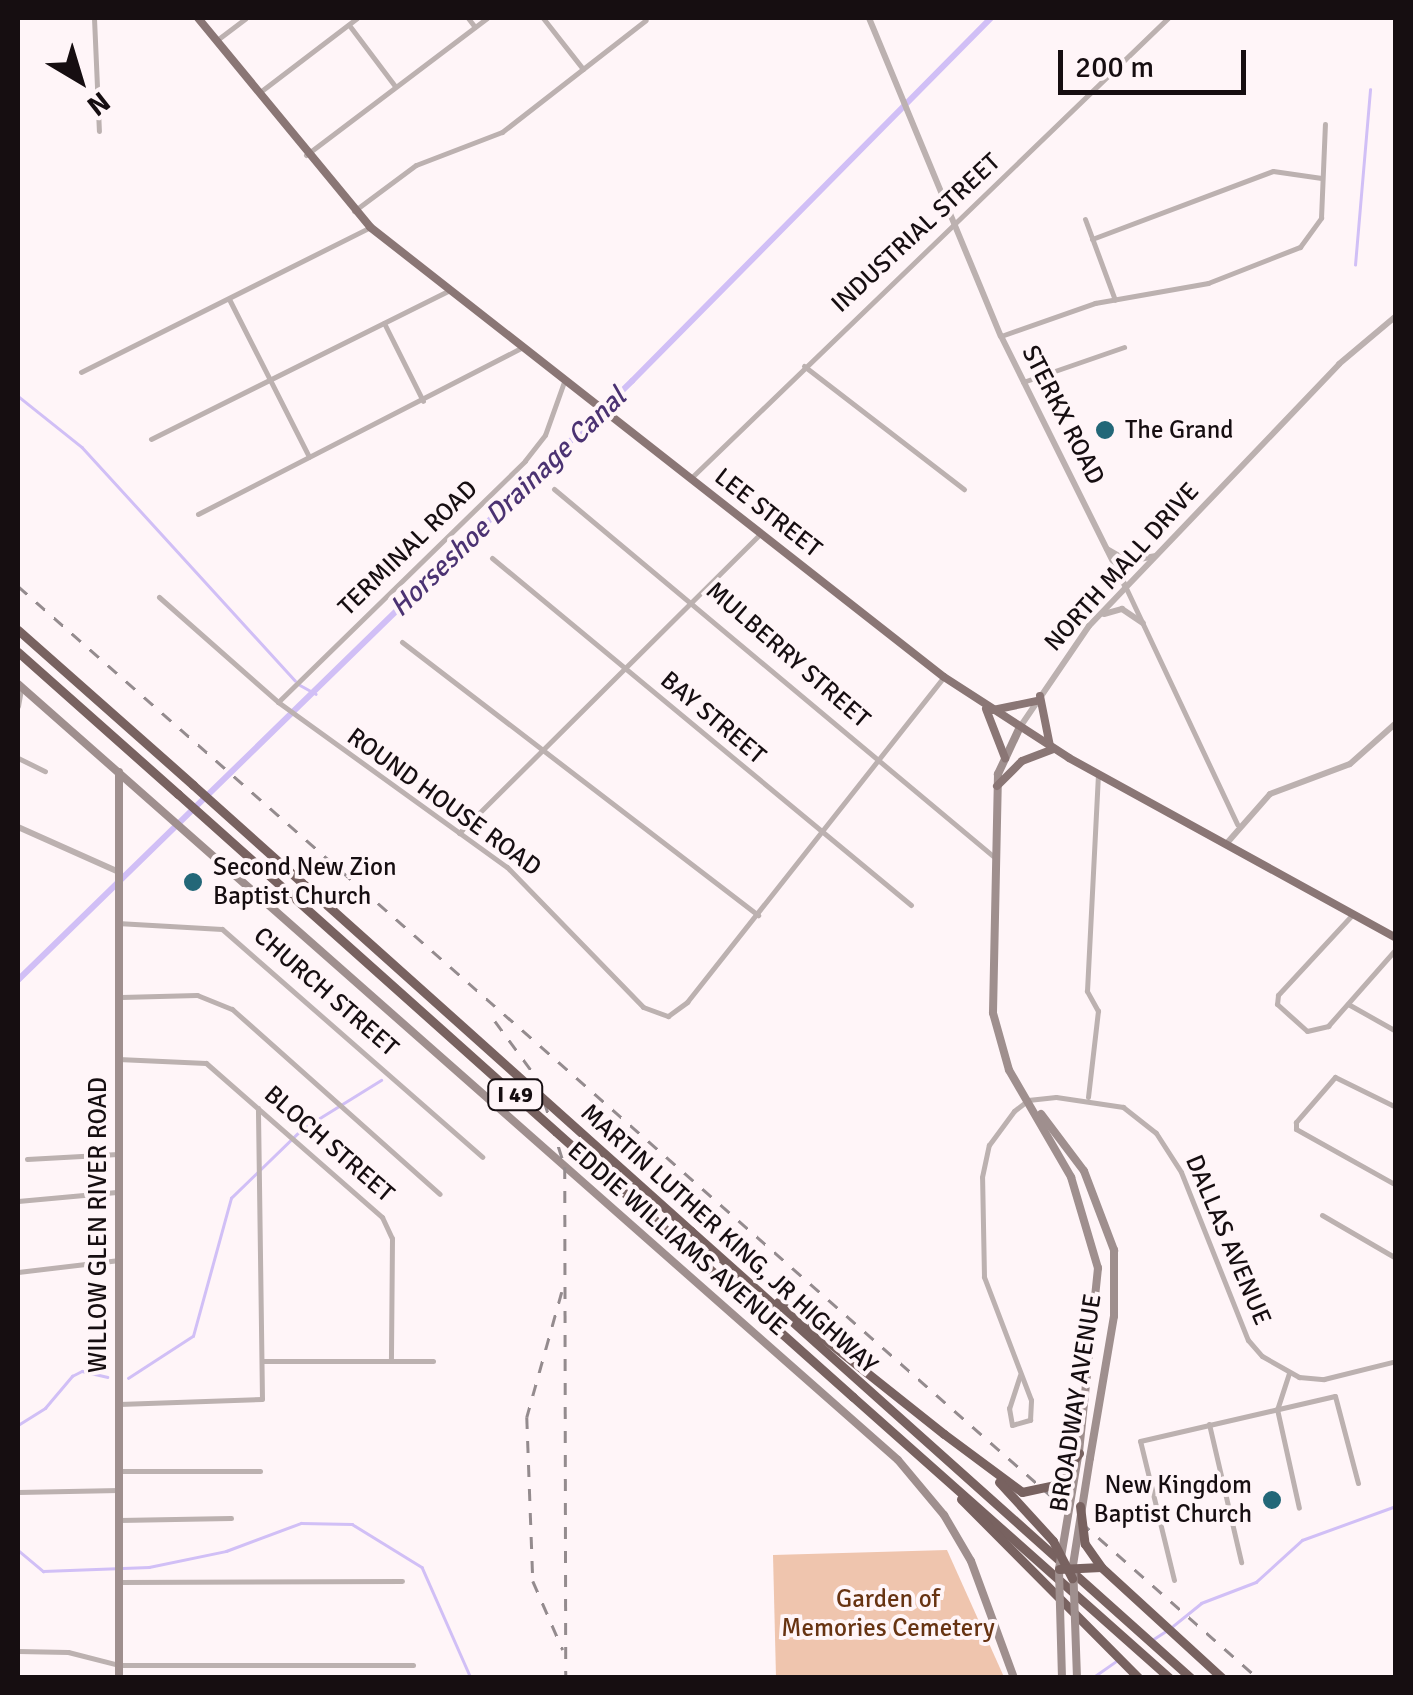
<!DOCTYPE html>
<html>
<head>
<meta charset="utf-8">
<style>
	body { margin:0 }
	#map { position:relative; width:1413px; height:1695px; overflow:hidden; background:#fff5f8; font-family:Signika,sans-serif }
	div>[style] { position:absolute }
	[style*='--x'] { left:calc(var(--x)*1px); top:calc(var(--y)*1px); width:calc(var(--w)*1px); rotate:calc(var(--a)*1deg) }
	.green>* { inset:0; background:#efc5ae }
	.stream>* { height:2.5px; margin:-1.25px; padding:0 1.25px; transform-origin:1.25px; border-radius:1.25px; background:#d1bff6 }
	.canal>* { height:6px; margin:-3px; padding:0 3px; transform-origin:3px; border-radius:3px; background:#d1bff6 }
	.minor>* { height:5px; margin:-2.5px; padding:0 2.5px; transform-origin:2.5px; border-radius:2.5px; background:#bcb1b0 }
	.tertiary>* { height:6px; margin:-3px; padding:0 3px; transform-origin:3px; border-radius:3px; background:#bcb1b0 }
	.secondary>* { height:8px; margin:-4px; padding:0 4px; transform-origin:4px; border-radius:4px; background:#9f8f8e }
	.primary>* { height:8px; margin:-4px; padding:0 4px; transform-origin:4px; border-radius:4px; background:#8a7675 }
	.motorway>* { height:9px; margin:-4.5px; padding:0 4.5px; transform-origin:4.5px; border-radius:4.5px; background:#786260 }
	.rail>* { height:2.5px; margin-top:-1.25px; transform-origin:0; background:repeating-linear-gradient(90deg,#948b8e 0 12px,transparent 0 24px) }
	.secondary-bridge>* { height:8px; margin:-4px; padding:0 4px; transform-origin:4px; border-radius:4px; background:#9f8f8e }
	.motorway-bridge>* { height:9px; margin:-4.5px; padding:0 4.5px; transform-origin:4.5px; border-radius:4.5px; background:#786260 }
	.dots>* { width:28px; height:28px; translate:-50% -50%; box-sizing:border-box; border:5px solid #fff5f8; border-radius:50% }
	span { translate:-50% -50%; white-space:nowrap; text-align:center; line-height:1.15; -webkit-text-stroke:8px #fff5f8; paint-order:stroke }
	.shield-label span { padding:2px 8px; background:#fff5f8; border:2px solid; border-radius:8px; -webkit-text-stroke-width:0 }
	.shield-label { font-size:22px; color:#160e11; font-weight:700 }
	.street-label { font-size:25px; color:#160e11 }
	.poi-label { font-size:25px; color:#160e11 }
	.left { translate:0 -50%; text-align:left }
	.right { translate:-100% -50%; text-align:right }
	.park-label { font-size:25px; color:#673312 }
	.water-label { font-size:28px; color:#4b3272; font-style:italic }
	.frame { position:absolute; inset:0; border:20px solid #160e11; pointer-events:none }
	.north { position:absolute; left:30px; top:30px; width:100px; height:100px; -webkit-text-stroke:8px #fff5f8; paint-order:stroke; rotate:142deg; font-size:28px; font-weight:700; line-height:40px; text-align:center; color:#160e11 }
	.north::after { content:''; display:block; margin:auto; width:35px; height:45px; background:#160e11; clip-path:polygon(50% 0,100% 100%,50% 72%,0 100%) }
	.scale { position:absolute; left:1058px; top:50px; width:188px; height:45px; box-sizing:border-box; border:5px solid #160e11; border-top:0; padding-left:12px; font-size:30px; line-height:35px; white-space:nowrap; color:#160e11; -webkit-text-stroke:8px #fff5f8; paint-order:stroke }
</style>
</head>
<body>
<div id="map">
	<div class="green">
		<i style="clip-path:polygon(947px 1550px,1004px 1677px,776px 1677px,773px 1555px)"></i>
	</div>
	<div class="stream">
		<i style="--x:1355;--y:265;--w:176;--a:-85.1"></i>
		<i style="--x:18;--y:396;--w:82;--a:38.6"></i>
		<i style="--x:82;--y:447;--w:316;--a:47.6"></i>
		<i style="--x:300;--y:685;--w:18;--a:29"></i>
		<i style="--x:128;--y:1378;--w:77;--a:-32.9"></i>
		<i style="--x:193;--y:1336;--w:143;--a:-74.6"></i>
		<i style="--x:231;--y:1198;--w:99;--a:-44.2"></i>
		<i style="--x:302;--y:1129;--w:93;--a:-31.8"></i>
		<i style="--x:18;--y:1425;--w:32;--a:-32"></i>
		<i style="--x:45;--y:1408;--w:42;--a:-49.8"></i>
		<i style="--x:72;--y:1376;--w:11;--a:-27"></i>
		<i style="--x:82;--y:1371;--w:26;--a:13"></i>
		<i style="--x:18;--y:1550;--w:33;--a:40"></i>
		<i style="--x:43;--y:1571;--w:106;--a:-2.2"></i>
		<i style="--x:149;--y:1567;--w:79;--a:-11.7"></i>
		<i style="--x:226;--y:1551;--w:80;--a:-20.5"></i>
		<i style="--x:301;--y:1523;--w:51;--a:1.1"></i>
		<i style="--x:352;--y:1524;--w:82;--a:31.6"></i>
		<i style="--x:422;--y:1567;--w:121;--a:66.2"></i>
		<i style="--x:1173;--y:1626;--w:36;--a:-39"></i>
		<i style="--x:1201;--y:1603;--w:59;--a:-20.9"></i>
		<i style="--x:1256;--y:1582;--w:62;--a:-42.4"></i>
		<i style="--x:1302;--y:1540;--w:100;--a:-19.9"></i>
		<i style="--x:1152;--y:1640;--w:17;--a:-33"></i>
		<i style="--x:1092;--y:1678;--w:28;--a:-35"></i>
	</div>
	<div class="canal">
		<i style="--x:18;--y:980;--w:858;--a:-44.29"></i>
		<i style="--x:632;--y:381;--w:511;--a:-45.32"></i>
	</div>
	<div class="minor">
		<i style="--x:94;--y:18;--w:113;--a:87.5"></i>
		<i style="--x:468;--y:18;--w:11;--a:52"></i>
		<i style="--x:543;--y:18;--w:65;--a:51.9"></i>
		<i style="--x:349;--y:25;--w:76;--a:53"></i>
		<i style="--x:217;--y:40;--w:36;--a:-37"></i>
		<i style="--x:260;--y:92;--w:122;--a:-37.3"></i>
		<i style="--x:306;--y:155;--w:227;--a:-37.1"></i>
		<i style="--x:354;--y:211;--w:77;--a:-36.6"></i>
		<i style="--x:416;--y:165;--w:92;--a:-21"></i>
		<i style="--x:502;--y:132;--w:182;--a:-37.9"></i>
		<i style="--x:1085;--y:219;--w:86;--a:69.7"></i>
		<i style="--x:1092;--y:239;--w:193;--a:-20.6"></i>
		<i style="--x:1273;--y:171;--w:49;--a:8.1"></i>
		<i style="--x:229;--y:299;--w:177;--a:63.1"></i>
		<i style="--x:384;--y:323;--w:87;--a:63.4"></i>
		<i style="--x:1001;--y:336;--w:100;--a:-19.3"></i>
		<i style="--x:1095;--y:303;--w:115;--a:-10"></i>
		<i style="--x:1208;--y:283;--w:99;--a:-21.4"></i>
		<i style="--x:1300;--y:247;--w:36;--a:-54"></i>
		<i style="--x:1321;--y:218;--w:94;--a:-87.6"></i>
		<i style="--x:804;--y:366;--w:202;--a:37.6"></i>
		<i style="--x:81;--y:372;--w:323;--a:-26.6"></i>
		<i style="--x:565;--y:379;--w:59;--a:109.7"></i>
		<i style="--x:545;--y:435;--w:33;--a:128"></i>
		<i style="--x:525;--y:461;--w:345;--a:135.7"></i>
		<i style="--x:278;--y:702;--w:282;--a:35.8"></i>
		<i style="--x:507;--y:867;--w:195;--a:45.8"></i>
		<i style="--x:643;--y:1007;--w:27;--a:20"></i>
		<i style="--x:668;--y:1016;--w:24;--a:-36"></i>
		<i style="--x:687;--y:1002;--w:414;--a:-51.7"></i>
		<i style="--x:1023;--y:382;--w:107;--a:-19.1"></i>
		<i style="--x:151;--y:439;--w:334;--a:-26.5"></i>
		<i style="--x:692;--y:477;--w:661;--a:-43.96"></i>
		<i style="--x:554;--y:489;--w:572;--a:39.9"></i>
		<i style="--x:198;--y:514;--w:363;--a:-27.2"></i>
		<i style="--x:492;--y:558;--w:544;--a:39.63"></i>
		<i style="--x:1126;--y:588;--w:261;--a:64.8"></i>
		<i style="--x:159;--y:597;--w:159;--a:41.4"></i>
		<i style="--x:402;--y:642;--w:449;--a:37.5"></i>
		<i style="--x:18;--y:706;--w:17;--a:-80"></i>
		<i style="--x:18;--y:758;--w:30;--a:26"></i>
		<i style="--x:459;--y:833;--w:426;--a:-44.8"></i>
		<i style="--x:1352;--y:915;--w:109;--a:132.8"></i>
		<i style="--x:1278;--y:995;--w:9;--a:96"></i>
		<i style="--x:1277;--y:1004;--w:40;--a:42"></i>
		<i style="--x:1307;--y:1031;--w:22;--a:-13"></i>
		<i style="--x:1328;--y:1026;--w:103;--a:-48.6"></i>
		<i style="--x:117;--y:923;--w:105;--a:3.3"></i>
		<i style="--x:222;--y:929;--w:346;--a:41.2"></i>
		<i style="--x:121;--y:997;--w:76;--a:-1.5"></i>
		<i style="--x:197;--y:995;--w:38;--a:22"></i>
		<i style="--x:232;--y:1009;--w:278;--a:41.7"></i>
		<i style="--x:1348;--y:1004;--w:55;--a:29.4"></i>
		<i style="--x:118;--y:1059;--w:88;--a:2.6"></i>
		<i style="--x:206;--y:1063;--w:234;--a:41.2"></i>
		<i style="--x:382;--y:1217;--w:23;--a:65"></i>
		<i style="--x:392;--y:1238;--w:123;--a:90.5"></i>
		<i style="--x:1088;--y:1097;--w:87;--a:-83.4"></i>
		<i style="--x:1098;--y:1011;--w:23;--a:-119"></i>
		<i style="--x:1087;--y:991;--w:217;--a:-87.1"></i>
		<i style="--x:1396;--y:1107;--w:68;--a:-153.8"></i>
		<i style="--x:1335;--y:1077;--w:60;--a:130.9"></i>
		<i style="--x:1296;--y:1122;--w:7;--a:90"></i>
		<i style="--x:1296;--y:1129;--w:115;--a:29.2"></i>
		<i style="--x:27;--y:1159;--w:91;--a:-3.1"></i>
		<i style="--x:18;--y:1201;--w:99;--a:-5.2"></i>
		<i style="--x:1322;--y:1215;--w:86;--a:30.2"></i>
		<i style="--x:18;--y:1272;--w:102;--a:-6.8"></i>
		<i style="--x:263;--y:1361;--w:170;--a:0"></i>
		<i style="--x:1289;--y:1373;--w:38;--a:108"></i>
		<i style="--x:1277;--y:1409;--w:101;--a:77.5"></i>
		<i style="--x:1020;--y:1375;--w:35;--a:108"></i>
		<i style="--x:1009;--y:1408;--w:17;--a:80"></i>
		<i style="--x:1012;--y:1425;--w:19;--a:-16"></i>
		<i style="--x:1030;--y:1420;--w:20;--a:-87"></i>
		<i style="--x:1031;--y:1400;--w:132;--a:-110.9"></i>
		<i style="--x:984;--y:1277;--w:100;--a:-91.1"></i>
		<i style="--x:982;--y:1177;--w:33;--a:-78"></i>
		<i style="--x:989;--y:1145;--w:42;--a:-53.7"></i>
		<i style="--x:1014;--y:1111;--w:18;--a:-38"></i>
		<i style="--x:1028;--y:1100;--w:28;--a:-6"></i>
		<i style="--x:1056;--y:1097;--w:68;--a:8.5"></i>
		<i style="--x:1123;--y:1107;--w:42;--a:38.2"></i>
		<i style="--x:1156;--y:1133;--w:46;--a:57.3"></i>
		<i style="--x:1181;--y:1172;--w:181;--a:68.3"></i>
		<i style="--x:1248;--y:1340;--w:21;--a:49"></i>
		<i style="--x:1262;--y:1356;--w:43;--a:29.6"></i>
		<i style="--x:1299;--y:1377;--w:25;--a:5"></i>
		<i style="--x:1324;--y:1379;--w:74;--a:-14"></i>
		<i style="--x:119;--y:1404;--w:143;--a:-2"></i>
		<i style="--x:262;--y:1399;--w:291;--a:-90.8"></i>
		<i style="--x:1209;--y:1424;--w:142;--a:76.9"></i>
		<i style="--x:119;--y:1471;--w:141;--a:0"></i>
		<i style="--x:18;--y:1492;--w:101;--a:-1.1"></i>
		<i style="--x:119;--y:1520;--w:112;--a:-1"></i>
		<i style="--x:1174;--y:1580;--w:143;--a:-103.7"></i>
		<i style="--x:1140;--y:1441;--w:200;--a:-13"></i>
		<i style="--x:1335;--y:1396;--w:90;--a:75.2"></i>
		<i style="--x:119;--y:1582;--w:283;--a:-0.2"></i>
		<i style="--x:18;--y:1651;--w:50;--a:1.1"></i>
		<i style="--x:68;--y:1652;--w:53;--a:14.3"></i>
		<i style="--x:119;--y:1665;--w:294;--a:0"></i>
	</div>
	<div class="tertiary">
		<i style="--x:869;--y:18;--w:344;--a:67.5"></i>
		<i style="--x:1001;--y:336;--w:281;--a:63.6"></i>
		<i style="--x:1107;--y:549;--w:24;--a:30"></i>
		<i style="--x:1128;--y:561;--w:27;--a:-10"></i>
		<i style="--x:1104;--y:614;--w:19;--a:-16"></i>
		<i style="--x:1122;--y:609;--w:25;--a:34"></i>
		<i style="--x:1020;--y:727;--w:122;--a:-55.7"></i>
		<i style="--x:1089;--y:626;--w:362;--a:-46.3"></i>
		<i style="--x:1339;--y:364;--w:75;--a:-40.1"></i>
		<i style="--x:18;--y:827;--w:108;--a:24"></i>
		<i style="--x:1227;--y:843;--w:65;--a:-48.7"></i>
		<i style="--x:1270;--y:794;--w:85;--a:-20.6"></i>
		<i style="--x:1350;--y:764;--w:62;--a:-41.7"></i>
	</div>
	<div class="secondary">
		<i style="--x:18;--y:684;--w:1173;--a:41.41"></i>
		<i style="--x:898;--y:1460;--w:72;--a:50.1"></i>
		<i style="--x:944;--y:1515;--w:53;--a:59.6"></i>
		<i style="--x:971;--y:1561;--w:125;--a:69.8"></i>
		<i style="--x:1019;--y:729;--w:50;--a:115"></i>
		<i style="--x:998;--y:774;--w:239;--a:91.2"></i>
		<i style="--x:993;--y:1013;--w:59;--a:74.3"></i>
		<i style="--x:1009;--y:1070;--w:124;--a:59.9"></i>
		<i style="--x:1071;--y:1177;--w:95;--a:73.5"></i>
		<i style="--x:1098;--y:1268;--w:186;--a:95.9"></i>
		<i style="--x:119;--y:772;--w:906;--a:90"></i>
		<i style="--x:1041;--y:1114;--w:71;--a:53"></i>
		<i style="--x:1084;--y:1171;--w:85;--a:69.2"></i>
		<i style="--x:1114;--y:1250;--w:66;--a:90"></i>
		<i style="--x:1114;--y:1316;--w:144;--a:99.6"></i>
	</div>
	<div class="primary">
		<i style="--x:198;--y:18;--w:271;--a:50.5"></i>
		<i style="--x:370;--y:227;--w:729;--a:38.1"></i>
		<i style="--x:944;--y:677;--w:149;--a:32.9"></i>
		<i style="--x:1069;--y:758;--w:373;--a:28.8"></i>
		<i style="--x:1040;--y:696;--w:51;--a:78.7"></i>
		<i style="--x:986;--y:709;--w:53;--a:68.8"></i>
		<i style="--x:993;--y:710;--w:45;--a:-11.6"></i>
		<i style="--x:997;--y:786;--w:35;--a:-45"></i>
		<i style="--x:1022;--y:761;--w:33;--a:-21"></i>
	</div>
	<div class="motorway">
		<i style="--x:18;--y:630;--w:234;--a:41.5"></i>
		<i style="--x:18;--y:652;--w:214;--a:41.6"></i>
		<i style="--x:691;--y:1231;--w:671;--a:41.8"></i>
		<i style="--x:778;--y:1302;--w:212;--a:38.5"></i>
		<i style="--x:853;--y:1397;--w:424;--a:41.6"></i>
		<i style="--x:961;--y:1499;--w:252;--a:45.2"></i>
		<i style="--x:1101;--y:1567;--w:164;--a:42.5"></i>
	</div>
	<div class="rail">
		<i style="--x:18;--y:586;--w:1652;--a:41.37"></i>
		<i style="--x:495;--y:1021;--w:71;--a:53.6"></i>
		<i style="--x:537;--y:1078;--w:93;--a:72.5"></i>
		<i style="--x:565;--y:1167;--w:511;--a:89.89"></i>
		<i style="--x:562;--y:1292;--w:130;--a:105.6"></i>
		<i style="--x:527;--y:1417;--w:164;--a:87.9"></i>
		<i style="--x:533;--y:1581;--w:75;--a:66.5"></i>
	</div>
	<div class="secondary-bridge">
		<i style="--x:1062;--y:1678;--w:109;--a:-91.6"></i>
		<i style="--x:1059;--y:1569;--w:114;--a:-80.4"></i>
		<i style="--x:1077;--y:1678;--w:113;--a:-92"></i>
		<i style="--x:1073;--y:1565;--w:108;--a:-81"></i>
	</div>
	<div class="motorway-bridge">
		<i style="--x:193;--y:785;--w:669;--a:41.85"></i>
		<i style="--x:178;--y:794;--w:905;--a:41.78"></i>
		<i style="--x:944;--y:1434;--w:97;--a:36.6"></i>
		<i style="--x:1022;--y:1492;--w:34;--a:-12"></i>
		<i style="--x:1055;--y:1485;--w:40;--a:-53"></i>
		<i style="--x:999;--y:1482;--w:80;--a:47.5"></i>
		<i style="--x:1053;--y:1541;--w:42;--a:62.8"></i>
		<i style="--x:1080;--y:1506;--w:38;--a:83"></i>
		<i style="--x:1085;--y:1544;--w:28;--a:55"></i>
		<i style="--x:1059;--y:1569;--w:42;--a:-2.7"></i>
	</div>
	<div class="dots">
		<i style="left:1105px;top:430px;background:#236778"></i>
		<i style="left:193px;top:882px;background:#236778"></i>
		<i style="left:1272px;top:1500px;background:#236778"></i>
	</div>
	<div class="shield-label">
		<span style="left:515px;top:1095px">I 49</span>
	</div>
	<div class="street-label">
		<span style="left:916px;top:233px;rotate:-43deg">INDUSTRIAL STREET</span>
		<span style="left:1063px;top:415px;rotate:63deg">STERKX ROAD</span>
		<span style="left:768px;top:513px;rotate:38deg">LEE STREET</span>
		<span style="left:408px;top:548px;rotate:-44deg">TERMINAL ROAD</span>
		<span style="left:1122px;top:567px;rotate:-48deg">NORTH MALL DRIVE</span>
		<span style="left:788px;top:655px;rotate:41deg">MULBERRY STREET</span>
		<span style="left:713px;top:718px;rotate:40deg">BAY STREET</span>
		<span style="left:444px;top:802px;rotate:36deg">ROUND HOUSE ROAD</span>
		<span style="left:326px;top:992px;rotate:41deg">CHURCH STREET</span>
		<span style="left:329px;top:1144px;rotate:41deg">BLOCH STREET</span>
		<span style="left:98px;top:1225px;rotate:-90deg">WILLOW GLEN RIVER ROAD</span>
		<span style="left:677px;top:1239px;rotate:41deg">EDDIE WILLIAMS AVENUE</span>
		<span style="left:729px;top:1239px;rotate:42deg">MARTIN LUTHER KING, JR HIGHWAY</span>
		<span style="left:1228px;top:1240px;rotate:67deg">DALLAS AVENUE</span>
		<span style="left:1076px;top:1403px;rotate:-81deg">BROADWAY AVENUE</span>
	</div>
	<div class="poi-label">
		<span class="left" style="left:1125px;top:430px">The Grand</span>
		<span class="left" style="left:213px;top:882px">Second New Zion<br>Baptist Church</span>
		<span class="right" style="left:1252px;top:1500px">New Kingdom<br>Baptist Church</span>
	</div>
	<div class="park-label">
		<span style="left:888px;top:1614px">Garden of<br>Memories Cemetery</span>
	</div>
	<div class="water-label">
		<span style="left:508px;top:502px;rotate:-44deg">Horseshoe Drainage Canal</span>
	</div>
	<div class="frame"></div>
	<div class="north">N</div>
	<div class="scale">200 m</div>
</div>
</body>
</html>
